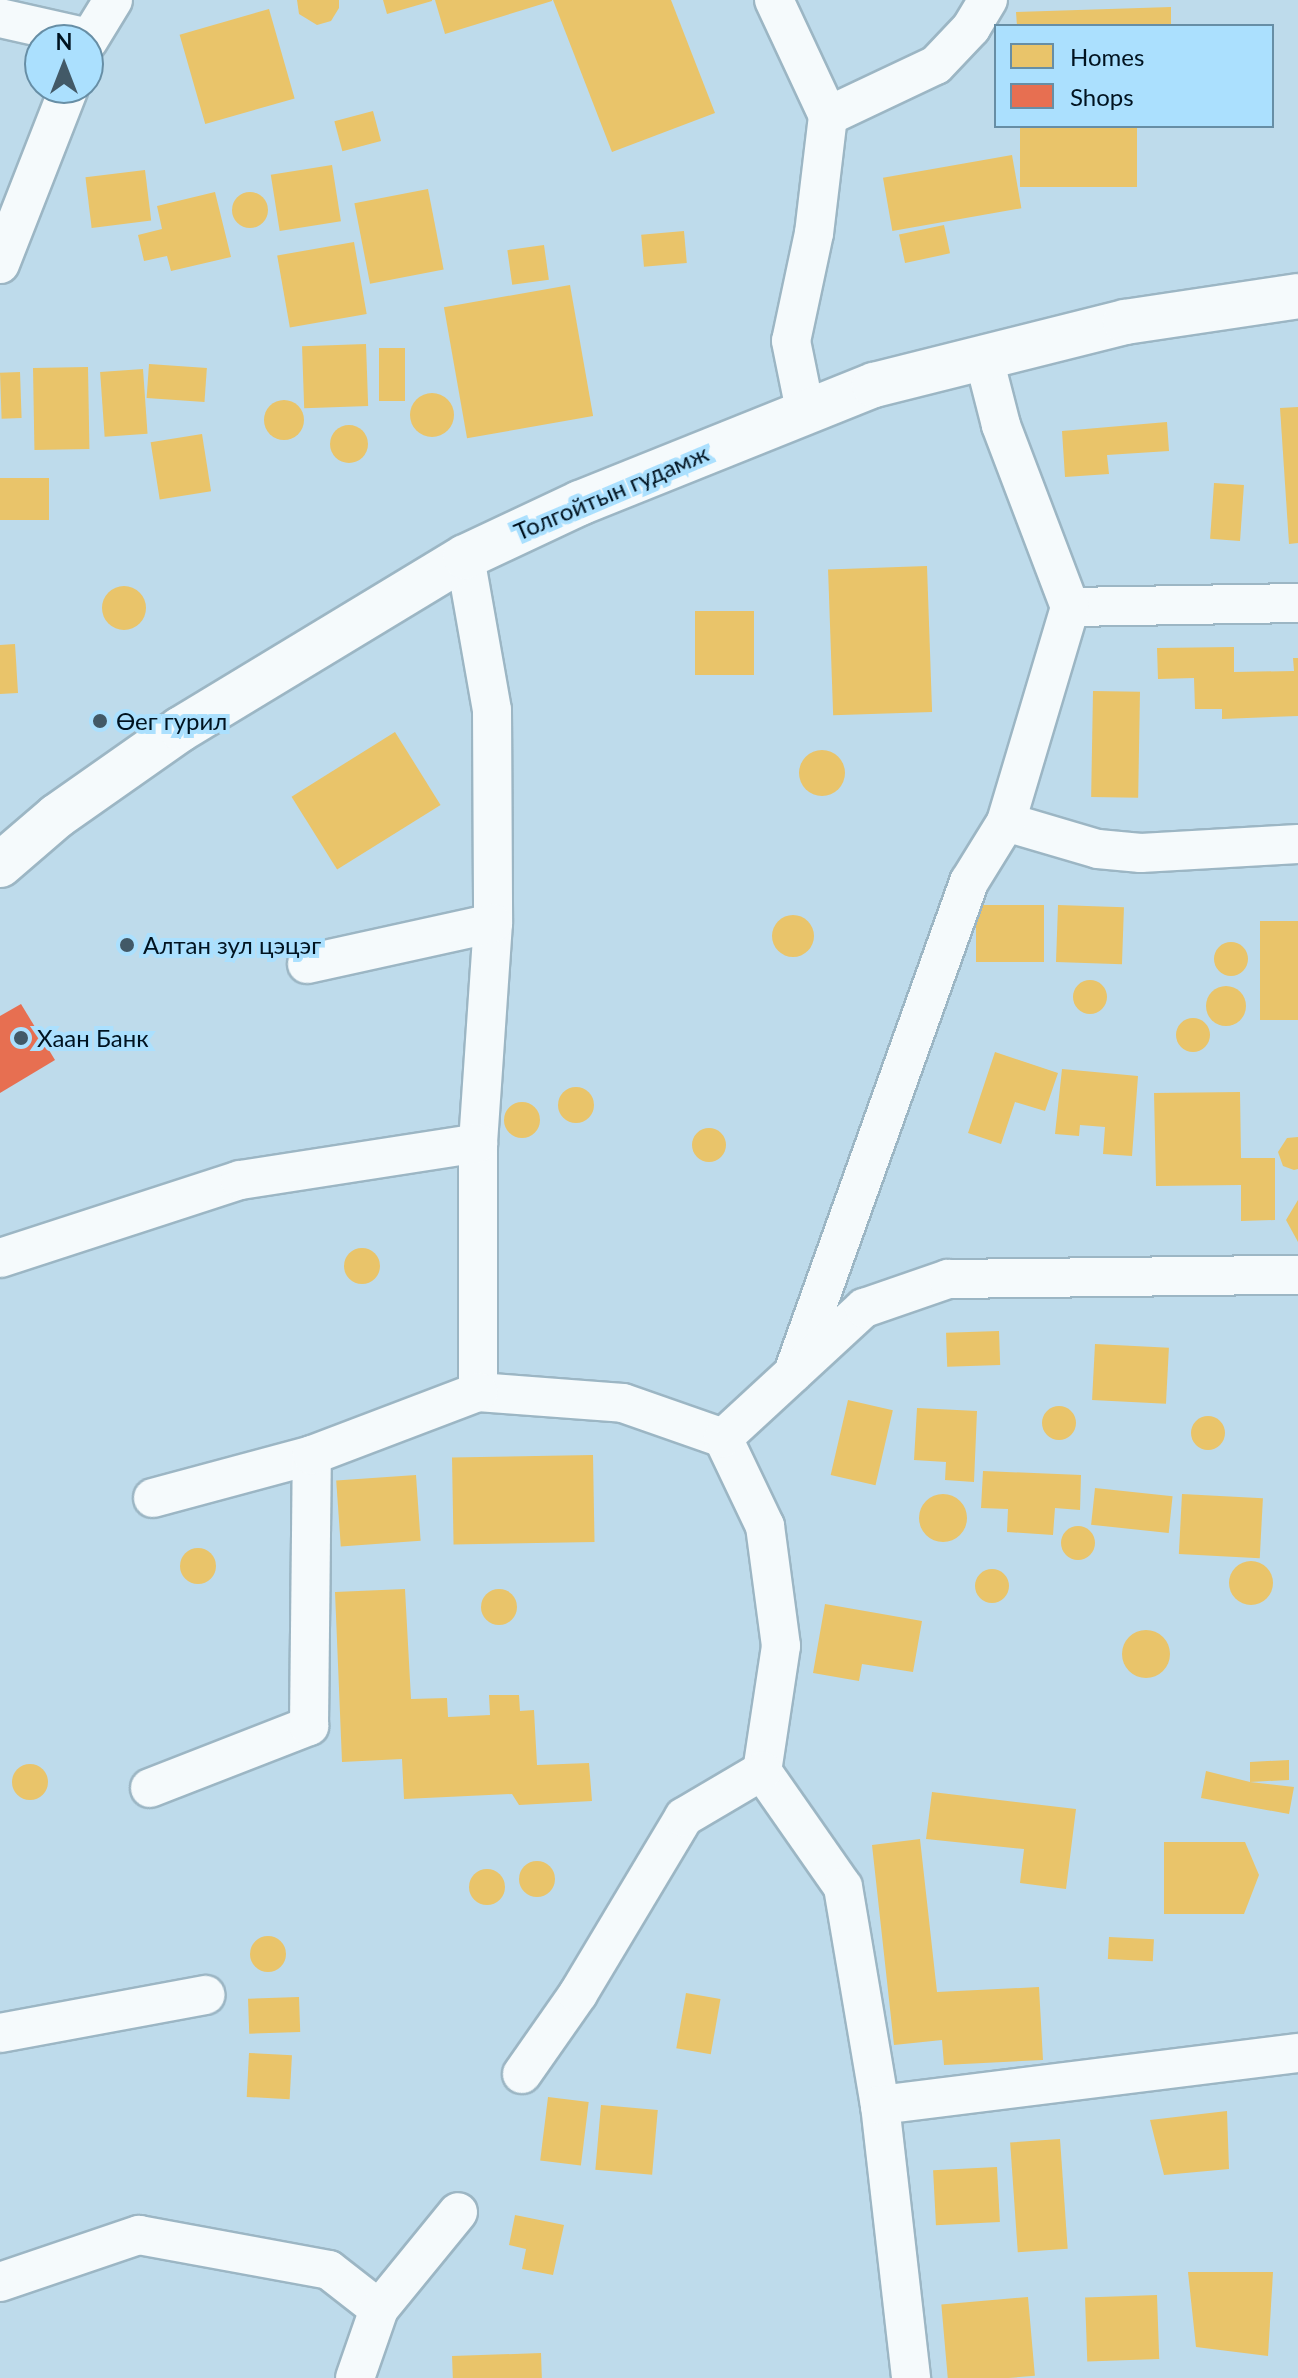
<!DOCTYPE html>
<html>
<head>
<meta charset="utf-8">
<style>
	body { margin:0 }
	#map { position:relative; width:1298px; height:2378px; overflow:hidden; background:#bedbeb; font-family:Lato,sans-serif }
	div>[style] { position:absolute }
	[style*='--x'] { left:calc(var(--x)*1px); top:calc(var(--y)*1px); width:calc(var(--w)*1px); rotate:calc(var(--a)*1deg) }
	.homes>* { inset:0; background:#e9c46a; transform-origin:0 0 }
	.round { border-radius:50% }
	.shops>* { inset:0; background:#e76f51 }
	.roads { filter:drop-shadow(2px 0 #9cb6c4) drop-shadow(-2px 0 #9cb6c4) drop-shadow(0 2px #9cb6c4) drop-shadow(0 -2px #9cb6c4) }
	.street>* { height:38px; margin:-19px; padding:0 19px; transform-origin:19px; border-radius:19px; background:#f5fafc }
	.secondary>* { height:44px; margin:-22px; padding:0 22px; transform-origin:22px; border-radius:22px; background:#f5fafc }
	.dots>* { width:22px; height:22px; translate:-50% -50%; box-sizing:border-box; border:4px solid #abe0fe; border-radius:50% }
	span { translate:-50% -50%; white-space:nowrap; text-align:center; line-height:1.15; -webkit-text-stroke:8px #abe0fe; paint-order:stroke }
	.street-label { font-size:24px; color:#001320 }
	.poi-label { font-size:24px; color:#001320 }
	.left { translate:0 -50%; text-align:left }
	.legend { position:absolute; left:994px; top:24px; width:280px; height:104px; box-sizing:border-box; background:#abe0fe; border:2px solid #678ea5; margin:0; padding:10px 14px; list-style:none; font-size:24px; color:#001320 }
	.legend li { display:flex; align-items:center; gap:16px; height:40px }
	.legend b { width:40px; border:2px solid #678ea5 }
	.north { position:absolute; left:24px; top:24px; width:80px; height:80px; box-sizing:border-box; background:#abe0fe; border:2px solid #678ea5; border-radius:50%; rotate:0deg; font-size:22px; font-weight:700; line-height:32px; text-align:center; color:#001320 }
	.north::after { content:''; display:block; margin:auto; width:28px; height:36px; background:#425967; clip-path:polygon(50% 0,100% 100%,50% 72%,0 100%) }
</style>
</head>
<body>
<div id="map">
	<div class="homes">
		<i style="clip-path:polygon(297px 0,339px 0,339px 8px,331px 21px,317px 25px,299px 14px)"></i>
		<i style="clip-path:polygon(383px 0,432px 0,432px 1px,387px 14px)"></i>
		<i style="clip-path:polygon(435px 0,552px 0,552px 1px,445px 34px)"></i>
		<i style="clip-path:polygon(553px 0,671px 0,715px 113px,612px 152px)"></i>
		<i style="clip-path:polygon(1171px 7px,1171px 26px,1017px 26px,1016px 12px)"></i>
		<i style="left:269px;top:9px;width:93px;height:93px;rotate:74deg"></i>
		<i style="left:373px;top:111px;width:31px;height:40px;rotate:75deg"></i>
		<i style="left:1020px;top:126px;width:117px;height:61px"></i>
		<i style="left:1012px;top:155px;width:54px;height:131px;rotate:80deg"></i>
		<i style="left:332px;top:165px;width:57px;height:62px;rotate:81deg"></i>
		<i style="left:145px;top:170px;width:51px;height:60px;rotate:83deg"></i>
		<i style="left:428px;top:189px;width:82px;height:75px;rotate:79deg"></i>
		<i style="clip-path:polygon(215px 192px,231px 257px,171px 271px,167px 256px,144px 261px,138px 235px,162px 229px,157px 206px)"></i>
		<i class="round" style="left:232px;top:192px;width:36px;height:36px"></i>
		<i style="left:944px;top:225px;width:29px;height:46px;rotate:78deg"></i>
		<i style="left:684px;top:231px;width:32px;height:43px;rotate:85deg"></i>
		<i style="left:354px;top:242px;width:73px;height:78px;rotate:80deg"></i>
		<i style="left:544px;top:245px;width:35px;height:37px;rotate:82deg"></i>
		<i style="left:570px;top:285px;width:133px;height:128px;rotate:80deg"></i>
		<i style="left:366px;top:344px;width:62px;height:64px;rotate:88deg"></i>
		<i style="left:379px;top:348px;width:26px;height:53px"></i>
		<i style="left:149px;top:364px;width:58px;height:34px;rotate:4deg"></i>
		<i style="left:88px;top:367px;width:82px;height:55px;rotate:89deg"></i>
		<i style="left:143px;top:369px;width:65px;height:43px;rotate:86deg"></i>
		<i style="left:20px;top:372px;width:46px;height:20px;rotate:88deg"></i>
		<i class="round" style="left:410px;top:393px;width:44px;height:44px"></i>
		<i class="round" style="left:264px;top:400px;width:40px;height:40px"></i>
		<i style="clip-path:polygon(1298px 407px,1298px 543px,1289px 544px,1280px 408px)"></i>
		<i style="clip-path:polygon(1167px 422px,1169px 451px,1107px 455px,1109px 474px,1065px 477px,1062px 431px)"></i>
		<i class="round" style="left:330px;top:425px;width:38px;height:38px"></i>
		<i style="left:202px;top:434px;width:58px;height:52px;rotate:81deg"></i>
		<i style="left:0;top:478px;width:49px;height:42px"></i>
		<i style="left:1214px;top:483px;width:30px;height:56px;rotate:4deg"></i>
		<i style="left:927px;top:566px;width:146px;height:99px;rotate:88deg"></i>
		<i class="round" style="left:102px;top:586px;width:44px;height:44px"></i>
		<i style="left:695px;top:611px;width:59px;height:64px"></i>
		<i style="clip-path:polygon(15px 644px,18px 693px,0 694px,0 645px)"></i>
		<i style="clip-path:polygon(1234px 647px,1234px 672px,1294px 671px,1293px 658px,1298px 658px,1298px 716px,1222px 719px,1222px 709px,1195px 709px,1194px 678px,1158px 679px,1157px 648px)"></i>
		<i style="left:1093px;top:691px;width:47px;height:106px;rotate:1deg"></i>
		<i style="left:395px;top:732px;width:86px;height:122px;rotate:58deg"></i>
		<i class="round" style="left:799px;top:750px;width:46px;height:46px"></i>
		<i style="left:976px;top:905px;width:68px;height:57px"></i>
		<i style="left:1058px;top:905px;width:66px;height:57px;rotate:2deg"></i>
		<i class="round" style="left:772px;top:915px;width:42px;height:42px"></i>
		<i style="left:1260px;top:921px;width:38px;height:99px"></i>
		<i class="round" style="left:1214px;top:942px;width:34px;height:34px"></i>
		<i class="round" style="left:1073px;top:980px;width:34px;height:34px"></i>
		<i class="round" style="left:1206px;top:986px;width:40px;height:40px"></i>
		<i class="round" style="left:1176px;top:1018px;width:34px;height:34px"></i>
		<i style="clip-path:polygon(995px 1052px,1058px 1073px,1045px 1111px,1015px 1102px,1001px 1144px,968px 1133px)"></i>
		<i style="clip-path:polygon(1062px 1069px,1138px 1076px,1132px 1156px,1103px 1154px,1105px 1127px,1080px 1125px,1079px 1136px,1055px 1134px)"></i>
		<i class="round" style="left:558px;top:1087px;width:36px;height:36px"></i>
		<i style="clip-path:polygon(1240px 1092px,1241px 1158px,1275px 1158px,1275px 1220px,1241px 1221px,1241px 1185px,1156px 1186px,1154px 1093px)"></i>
		<i class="round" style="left:504px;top:1102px;width:36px;height:36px"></i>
		<i class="round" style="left:692px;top:1128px;width:34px;height:34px"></i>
		<i style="clip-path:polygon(1298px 1137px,1298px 1169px,1294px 1170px,1283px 1166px,1278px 1152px,1287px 1138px)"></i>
		<i style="clip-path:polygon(1298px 1200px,1298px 1242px,1286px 1220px)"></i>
		<i class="round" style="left:344px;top:1248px;width:36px;height:36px"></i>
		<i style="left:999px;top:1331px;width:34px;height:53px;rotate:88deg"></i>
		<i style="left:1095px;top:1344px;width:74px;height:56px;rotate:3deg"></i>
		<i style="left:848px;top:1400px;width:46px;height:77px;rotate:13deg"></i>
		<i class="round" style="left:1042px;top:1406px;width:34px;height:34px"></i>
		<i style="clip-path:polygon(917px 1408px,977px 1411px,974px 1482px,945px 1480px,946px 1462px,914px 1460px)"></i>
		<i class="round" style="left:1191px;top:1416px;width:34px;height:34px"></i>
		<i style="left:593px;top:1455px;width:87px;height:141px;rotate:89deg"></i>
		<i style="clip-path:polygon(983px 1471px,1081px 1475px,1080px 1510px,1055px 1508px,1053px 1535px,1007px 1532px,1008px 1509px,981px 1508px)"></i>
		<i style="left:416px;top:1475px;width:66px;height:80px;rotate:86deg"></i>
		<i style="left:1095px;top:1488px;width:78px;height:37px;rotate:6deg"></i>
		<i class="round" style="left:919px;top:1494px;width:48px;height:48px"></i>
		<i style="left:1182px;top:1494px;width:81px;height:60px;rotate:3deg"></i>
		<i class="round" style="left:1061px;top:1526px;width:34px;height:34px"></i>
		<i class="round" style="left:180px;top:1548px;width:36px;height:36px"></i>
		<i class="round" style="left:1229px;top:1561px;width:44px;height:44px"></i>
		<i class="round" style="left:975px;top:1569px;width:34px;height:34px"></i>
		<i class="round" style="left:481px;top:1589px;width:36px;height:36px"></i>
		<i style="clip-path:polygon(405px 1589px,411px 1699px,447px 1698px,448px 1717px,490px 1715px,489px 1695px,519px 1695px,520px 1711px,534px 1710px,537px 1765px,589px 1763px,592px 1801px,519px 1805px,512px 1794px,404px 1799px,402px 1759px,342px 1762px,335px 1592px)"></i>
		<i style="clip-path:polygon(825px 1604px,922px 1621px,913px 1672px,862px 1664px,859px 1681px,813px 1673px)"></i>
		<i class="round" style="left:1122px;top:1630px;width:48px;height:48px"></i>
		<i style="clip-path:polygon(1289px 1760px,1289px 1780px,1250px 1782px,1294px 1787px,1289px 1814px,1201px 1798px,1206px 1771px,1250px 1782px,1250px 1762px)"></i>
		<i class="round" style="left:12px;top:1764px;width:36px;height:36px"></i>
		<i style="clip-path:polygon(932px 1792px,1076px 1809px,1066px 1889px,1020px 1883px,1024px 1849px,926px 1839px)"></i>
		<i style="clip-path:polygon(920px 1839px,937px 1992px,1039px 1987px,1043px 2060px,944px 2065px,942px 2040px,894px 2045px,872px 1845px)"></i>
		<i style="clip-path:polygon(1164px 1842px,1245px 1842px,1259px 1875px,1244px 1914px,1164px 1914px)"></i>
		<i class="round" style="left:519px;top:1861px;width:36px;height:36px"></i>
		<i class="round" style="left:469px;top:1869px;width:36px;height:36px"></i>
		<i class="round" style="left:250px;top:1936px;width:36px;height:36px"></i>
		<i style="left:1109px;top:1937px;width:45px;height:22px;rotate:3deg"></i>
		<i style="left:686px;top:1993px;width:35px;height:56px;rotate:10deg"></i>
		<i style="left:299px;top:1997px;width:35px;height:51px;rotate:88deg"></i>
		<i style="left:249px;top:2053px;width:43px;height:44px;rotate:3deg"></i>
		<i style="left:548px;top:2097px;width:41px;height:64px;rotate:7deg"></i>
		<i style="left:601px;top:2105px;width:57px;height:65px;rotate:5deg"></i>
		<i style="clip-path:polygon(1227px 2111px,1229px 2169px,1164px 2175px,1150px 2120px)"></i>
		<i style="left:1060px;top:2139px;width:110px;height:50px;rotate:86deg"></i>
		<i style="left:997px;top:2167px;width:55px;height:64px;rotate:87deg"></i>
		<i style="clip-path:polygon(515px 2215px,564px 2225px,553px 2275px,522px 2269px,526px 2249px,509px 2245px)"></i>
		<i style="clip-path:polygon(1188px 2272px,1273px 2272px,1268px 2356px,1196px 2347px)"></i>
		<i style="left:1157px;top:2295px;width:64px;height:72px;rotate:88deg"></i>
		<i style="left:1028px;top:2297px;width:79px;height:87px;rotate:85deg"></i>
		<i style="left:541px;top:2353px;width:25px;height:89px;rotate:88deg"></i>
	</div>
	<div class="shops">
		<i style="clip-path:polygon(21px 1004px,55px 1060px,0 1093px,0 1016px)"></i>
	</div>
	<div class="roads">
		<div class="street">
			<i style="--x:774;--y:0;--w:128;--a:65"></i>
			<i style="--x:828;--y:116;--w:118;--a:96.8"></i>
			<i style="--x:814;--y:233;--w:110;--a:102"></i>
			<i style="--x:791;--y:341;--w:70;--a:78.5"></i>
			<i style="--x:0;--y:18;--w:91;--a:12.7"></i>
			<i style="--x:88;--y:41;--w:48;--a:-58.6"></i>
			<i style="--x:828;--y:116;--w:119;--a:-25.3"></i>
			<i style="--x:936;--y:65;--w:51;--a:-46.6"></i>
			<i style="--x:971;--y:28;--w:33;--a:-59"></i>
			<i style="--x:0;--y:264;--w:189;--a:-68.6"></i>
			<i style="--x:465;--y:557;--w:155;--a:80"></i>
			<i style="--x:492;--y:710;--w:213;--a:89.7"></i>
			<i style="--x:493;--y:923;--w:221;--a:93.9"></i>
			<i style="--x:478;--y:1143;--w:249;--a:90"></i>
			<i style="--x:478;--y:1392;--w:145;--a:4.3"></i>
			<i style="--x:623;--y:1403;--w:106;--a:19.3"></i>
			<i style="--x:723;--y:1438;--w:98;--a:64.5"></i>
			<i style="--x:765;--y:1526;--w:121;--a:82.4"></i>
			<i style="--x:781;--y:1646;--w:126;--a:98.6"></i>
			<i style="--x:762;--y:1771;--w:141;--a:55.1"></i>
			<i style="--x:843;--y:1887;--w:221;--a:80.4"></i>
			<i style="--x:880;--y:2105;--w:275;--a:83.5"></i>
			<i style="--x:1070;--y:607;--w:228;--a:-1"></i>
			<i style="--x:1006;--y:822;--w:96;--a:16.4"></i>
			<i style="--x:1098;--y:849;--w:43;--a:5.3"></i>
			<i style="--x:1141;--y:853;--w:157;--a:-3.3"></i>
			<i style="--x:307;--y:964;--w:190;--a:-12.4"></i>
			<i style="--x:0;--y:1258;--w:252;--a:-18"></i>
			<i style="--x:240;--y:1180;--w:241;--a:-8.8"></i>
			<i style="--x:793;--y:1373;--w:522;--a:-70.28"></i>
			<i style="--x:969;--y:882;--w:70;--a:-58.3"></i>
			<i style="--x:1006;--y:822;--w:224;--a:-73.4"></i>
			<i style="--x:1070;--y:607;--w:195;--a:-110.8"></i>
			<i style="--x:1001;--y:425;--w:72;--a:-104.4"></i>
			<i style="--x:723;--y:1438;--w:192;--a:-42.7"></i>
			<i style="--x:864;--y:1308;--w:89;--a:-19"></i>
			<i style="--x:948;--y:1279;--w:350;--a:-0.7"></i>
			<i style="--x:153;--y:1498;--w:165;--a:-15.1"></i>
			<i style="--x:150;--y:1788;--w:171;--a:-21.3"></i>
			<i style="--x:309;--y:1726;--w:271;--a:-89.4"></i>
			<i style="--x:312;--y:1455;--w:178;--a:-20.8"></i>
			<i style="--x:0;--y:2033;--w:209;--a:-10.5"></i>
			<i style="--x:522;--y:2074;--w:98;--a:-55"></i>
			<i style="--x:578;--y:1994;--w:206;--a:-59.1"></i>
			<i style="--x:684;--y:1817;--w:91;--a:-30.5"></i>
			<i style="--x:880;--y:2105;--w:421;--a:-7.1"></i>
			<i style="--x:0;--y:2282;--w:147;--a:-18.7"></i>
			<i style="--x:139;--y:2235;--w:193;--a:10.4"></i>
			<i style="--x:329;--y:2270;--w:63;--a:38"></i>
			<i style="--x:355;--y:2378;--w:73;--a:-70.8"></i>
			<i style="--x:379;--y:2309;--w:125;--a:-50.8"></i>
		</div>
		<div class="secondary">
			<i style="--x:0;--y:865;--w:75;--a:-40.7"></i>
			<i style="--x:57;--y:816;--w:151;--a:-35.1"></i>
			<i style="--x:181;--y:729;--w:332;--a:-31.2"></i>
			<i style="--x:465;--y:557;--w:127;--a:-25.2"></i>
			<i style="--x:580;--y:503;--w:317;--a:-21.9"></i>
			<i style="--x:874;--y:385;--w:259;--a:-14.1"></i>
			<i style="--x:1125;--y:322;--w:175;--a:-8.5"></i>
		</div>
	</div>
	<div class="dots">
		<i style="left:100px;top:721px;background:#425967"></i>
		<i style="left:127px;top:945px;background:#425967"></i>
		<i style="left:21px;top:1038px;background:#425967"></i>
	</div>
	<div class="street-label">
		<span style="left:611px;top:492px;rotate:-23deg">Толгойтын гудамж</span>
	</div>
	<div class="poi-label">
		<span class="left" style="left:116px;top:721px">Өег гурил</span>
		<span class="left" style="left:143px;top:945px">Алтан зул цэцэг</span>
		<span class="left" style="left:37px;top:1038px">Хаан Банк</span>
	</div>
	<ul class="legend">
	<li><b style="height:22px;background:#e9c46a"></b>Homes</li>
	<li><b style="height:22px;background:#e76f51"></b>Shops</li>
	</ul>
	<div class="north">N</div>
</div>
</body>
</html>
